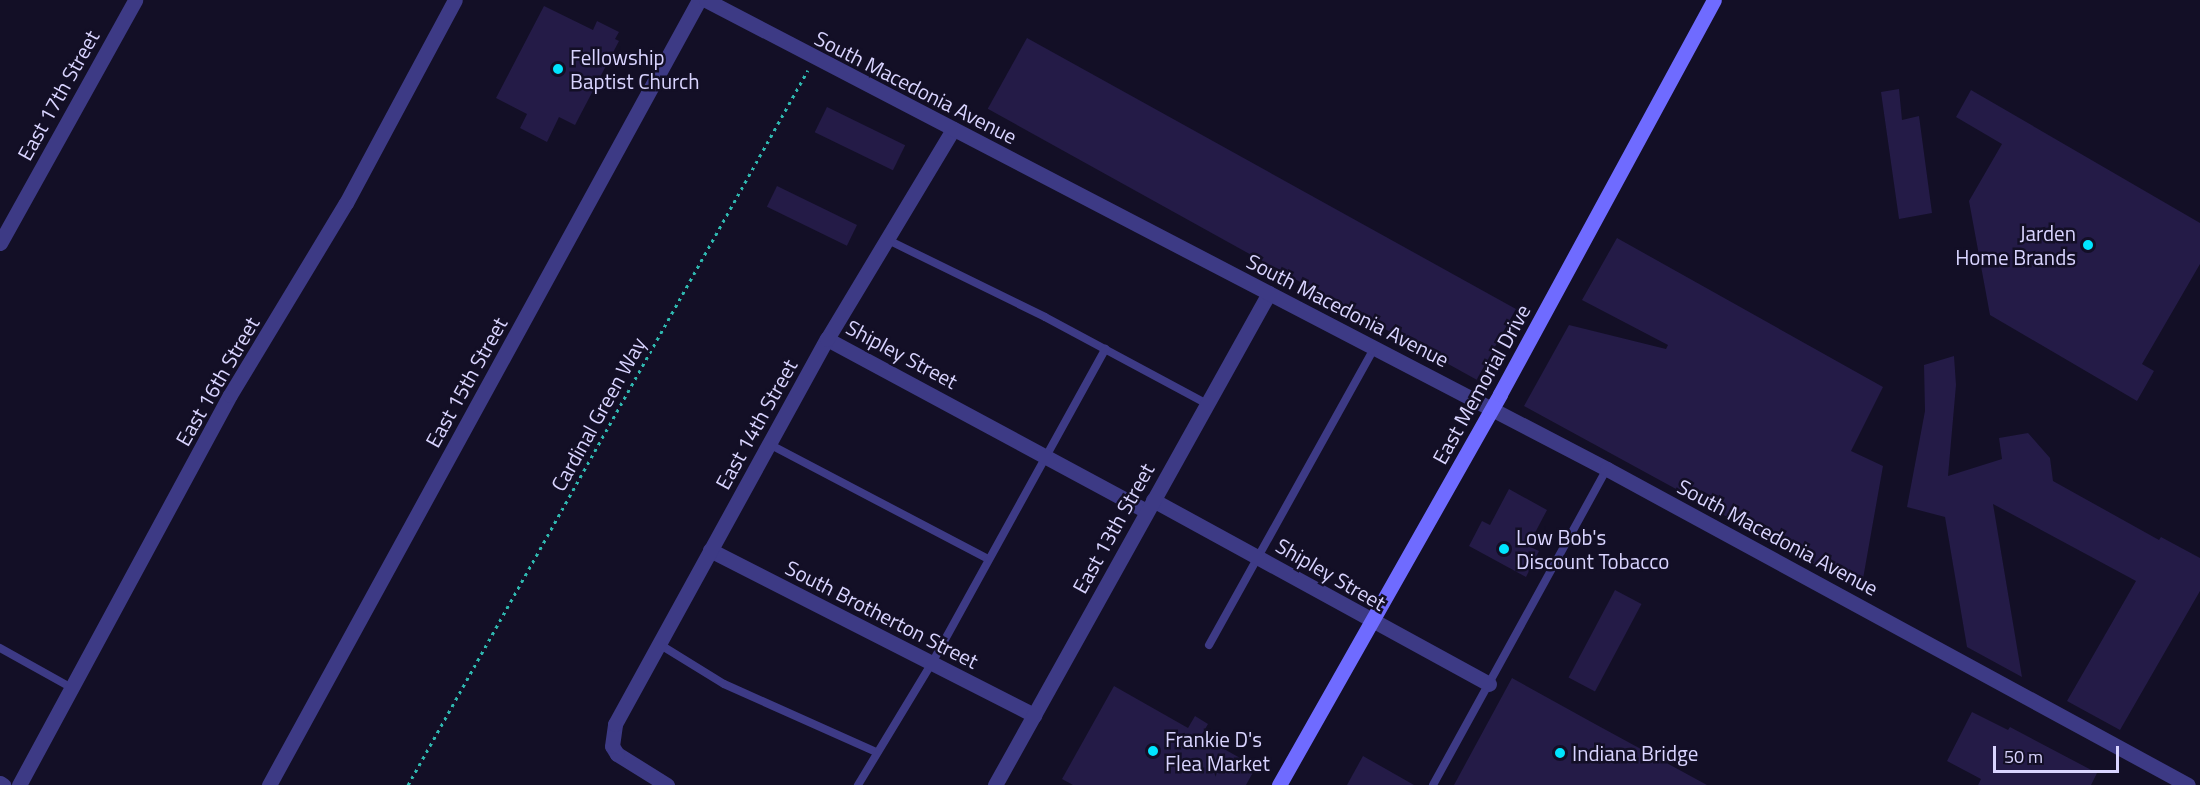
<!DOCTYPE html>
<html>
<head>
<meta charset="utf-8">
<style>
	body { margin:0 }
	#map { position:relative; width:2200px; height:785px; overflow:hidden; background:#130f26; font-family:"Titillium Web",sans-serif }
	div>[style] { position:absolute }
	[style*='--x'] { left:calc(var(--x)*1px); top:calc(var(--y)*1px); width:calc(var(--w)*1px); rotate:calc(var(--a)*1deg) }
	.building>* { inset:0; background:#241b47; transform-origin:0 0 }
	.path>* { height:3px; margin-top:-1.5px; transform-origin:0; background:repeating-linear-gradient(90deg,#2fb8b0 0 3px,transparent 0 7.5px) }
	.service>* { height:8px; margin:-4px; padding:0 4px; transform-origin:4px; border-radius:4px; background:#3d3a85 }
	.minor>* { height:15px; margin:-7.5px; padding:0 7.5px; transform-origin:7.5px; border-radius:7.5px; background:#3d3a85 }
	.tertiary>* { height:15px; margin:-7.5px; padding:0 7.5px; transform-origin:7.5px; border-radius:7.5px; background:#3d3a85 }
	.secondary>* { height:15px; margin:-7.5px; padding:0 7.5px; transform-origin:7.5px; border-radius:7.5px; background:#6f6bff }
	.dots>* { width:16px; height:16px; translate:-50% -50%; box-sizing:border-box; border:3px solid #130f26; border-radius:50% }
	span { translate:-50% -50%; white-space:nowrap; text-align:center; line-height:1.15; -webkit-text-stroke:5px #130f26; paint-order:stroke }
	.poi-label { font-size:21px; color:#d9d4ff }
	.left { translate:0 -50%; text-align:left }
	.right { translate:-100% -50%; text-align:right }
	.street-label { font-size:21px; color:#d9d4ff }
	.scale { position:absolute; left:1993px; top:746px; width:126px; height:27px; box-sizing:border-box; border:3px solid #d9d4ff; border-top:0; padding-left:8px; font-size:18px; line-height:21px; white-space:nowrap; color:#d9d4ff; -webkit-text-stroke:4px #130f26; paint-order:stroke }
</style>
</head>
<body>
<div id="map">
	<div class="building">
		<i style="clip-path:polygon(544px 6px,593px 30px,597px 21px,619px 32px,615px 39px,619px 41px,575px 125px,559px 117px,547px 142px,520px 128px,527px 114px,496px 98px)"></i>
		<i style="left:1027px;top:38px;width:559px;height:81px;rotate:29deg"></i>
		<i style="clip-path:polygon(1899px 89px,1902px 120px,1919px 116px,1932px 213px,1899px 219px,1881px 92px)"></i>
		<i style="clip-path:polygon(1971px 90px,2200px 223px,2200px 264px,2142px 364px,2154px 371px,2137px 401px,1990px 315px,1969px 201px,2002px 144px,1956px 117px)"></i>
		<i style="left:827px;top:107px;width:87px;height:28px;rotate:26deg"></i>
		<i style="left:777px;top:186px;width:89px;height:23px;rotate:26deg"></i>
		<i style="clip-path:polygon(1617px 238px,1883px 387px,1851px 451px,1883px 466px,1861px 590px,1524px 406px,1569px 325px,1666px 349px,1668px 345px,1582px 300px)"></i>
		<i style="clip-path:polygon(1954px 356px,1956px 385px,1948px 476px,2002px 459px,1999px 438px,2028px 433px,2050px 458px,2053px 481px,2159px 540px,2161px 537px,2200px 558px,2200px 591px,2120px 730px,2067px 701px,2136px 581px,1993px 504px,2022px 677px,1967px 647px,1945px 517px,1907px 507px,1925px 411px,1924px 365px)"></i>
		<i style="clip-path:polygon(1509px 489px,1547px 510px,1528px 546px,1539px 551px,1526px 577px,1469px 546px,1482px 521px,1490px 525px)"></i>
		<i style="left:1615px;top:590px;width:30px;height:99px;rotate:28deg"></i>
		<i style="clip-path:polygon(1512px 678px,1595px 724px,1707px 785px,1454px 785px)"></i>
		<i style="clip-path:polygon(1114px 686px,1188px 728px,1195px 716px,1208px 724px,1201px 736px,1256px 767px,1246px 785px,1073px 785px,1062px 779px)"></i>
		<i style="clip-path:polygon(1972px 712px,2008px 730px,2010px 727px,2097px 773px,2091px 785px,1978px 785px,1981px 779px,1947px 761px)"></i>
		<i style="clip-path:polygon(1363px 756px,1414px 785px,1347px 785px)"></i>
	</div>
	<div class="path">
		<i style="--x:408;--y:785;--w:819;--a:-60.78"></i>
	</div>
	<div class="service">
		<i style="--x:886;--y:239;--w:177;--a:26.1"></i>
		<i style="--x:1045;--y:317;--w:184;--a:28.2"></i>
		<i style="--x:769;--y:444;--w:247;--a:27.7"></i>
		<i style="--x:659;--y:644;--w:76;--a:31.6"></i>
		<i style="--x:724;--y:684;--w:167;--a:24.1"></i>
		<i style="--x:1209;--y:645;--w:341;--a:-60.9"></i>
		<i style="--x:0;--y:648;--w:82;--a:29.1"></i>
		<i style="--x:858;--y:785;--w:143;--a:-58.8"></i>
		<i style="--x:932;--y:663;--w:359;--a:-61.1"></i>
		<i style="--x:1433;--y:785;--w:361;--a:-61.2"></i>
	</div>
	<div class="minor">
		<i style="--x:0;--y:243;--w:278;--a:-60.9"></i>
		<i style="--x:827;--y:339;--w:363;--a:28.3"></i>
		<i style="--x:1153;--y:500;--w:383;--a:28.7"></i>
		<i style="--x:710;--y:550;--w:364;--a:27"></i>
		<i style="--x:0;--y:783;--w:4;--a:34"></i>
		<i style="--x:19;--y:785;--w:443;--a:-61.6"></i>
		<i style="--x:230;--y:395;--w:224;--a:-58.9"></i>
		<i style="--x:346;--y:203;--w:230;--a:-61.8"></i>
		<i style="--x:269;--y:785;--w:895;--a:-61.29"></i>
		<i style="--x:667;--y:785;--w:59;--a:-148.2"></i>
		<i style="--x:617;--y:754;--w:9;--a:-122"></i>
		<i style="--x:612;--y:746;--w:22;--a:-82"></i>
		<i style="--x:615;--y:724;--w:440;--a:-61.2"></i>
		<i style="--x:827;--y:339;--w:245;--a:-59"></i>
		<i style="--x:995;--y:785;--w:563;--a:-60.89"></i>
	</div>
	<div class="tertiary">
		<i style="--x:706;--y:0;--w:1016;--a:27.5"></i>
		<i style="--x:1607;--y:469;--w:661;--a:28.54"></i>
	</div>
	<div class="secondary">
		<i style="--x:1279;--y:785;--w:449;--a:-60.5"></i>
		<i style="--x:1500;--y:394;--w:448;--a:-61.5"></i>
	</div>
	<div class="dots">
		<i style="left:558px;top:69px;background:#00e5ff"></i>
		<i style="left:2088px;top:245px;background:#00e5ff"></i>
		<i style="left:1504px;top:549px;background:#00e5ff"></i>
		<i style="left:1153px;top:751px;background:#00e5ff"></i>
		<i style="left:1560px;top:753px;background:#00e5ff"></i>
	</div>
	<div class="poi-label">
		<span class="left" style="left:570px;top:69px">Fellowship<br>Baptist Church</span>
		<span class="right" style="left:2076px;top:245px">Jarden<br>Home Brands</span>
		<span class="left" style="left:1516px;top:549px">Low Bob's<br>Discount Tobacco</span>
		<span class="left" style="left:1165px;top:751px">Frankie D's<br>Flea Market</span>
		<span class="left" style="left:1572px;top:753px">Indiana Bridge</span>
	</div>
	<div class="street-label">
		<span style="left:916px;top:87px;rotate:27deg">South Macedonia Avenue</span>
		<span style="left:58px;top:95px;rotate:-61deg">East 17th Street</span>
		<span style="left:1348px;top:310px;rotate:27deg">South Macedonia Avenue</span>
		<span style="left:902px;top:354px;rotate:28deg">Shipley Street</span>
		<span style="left:217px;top:381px;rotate:-60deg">East 16th Street</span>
		<span style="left:466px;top:382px;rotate:-61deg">East 15th Street</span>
		<span style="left:1481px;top:384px;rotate:-61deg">East Memorial Drive</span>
		<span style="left:598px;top:414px;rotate:-61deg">Cardinal Green Way</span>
		<span style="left:756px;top:424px;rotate:-61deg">East 14th Street</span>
		<span style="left:1113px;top:528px;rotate:-61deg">East 13th Street</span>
		<span style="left:1778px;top:537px;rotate:28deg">South Macedonia Avenue</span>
		<span style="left:1331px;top:574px;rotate:30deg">Shipley Street</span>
		<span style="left:882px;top:614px;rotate:27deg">South Brotherton Street</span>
	</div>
	<div class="scale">50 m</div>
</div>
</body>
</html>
